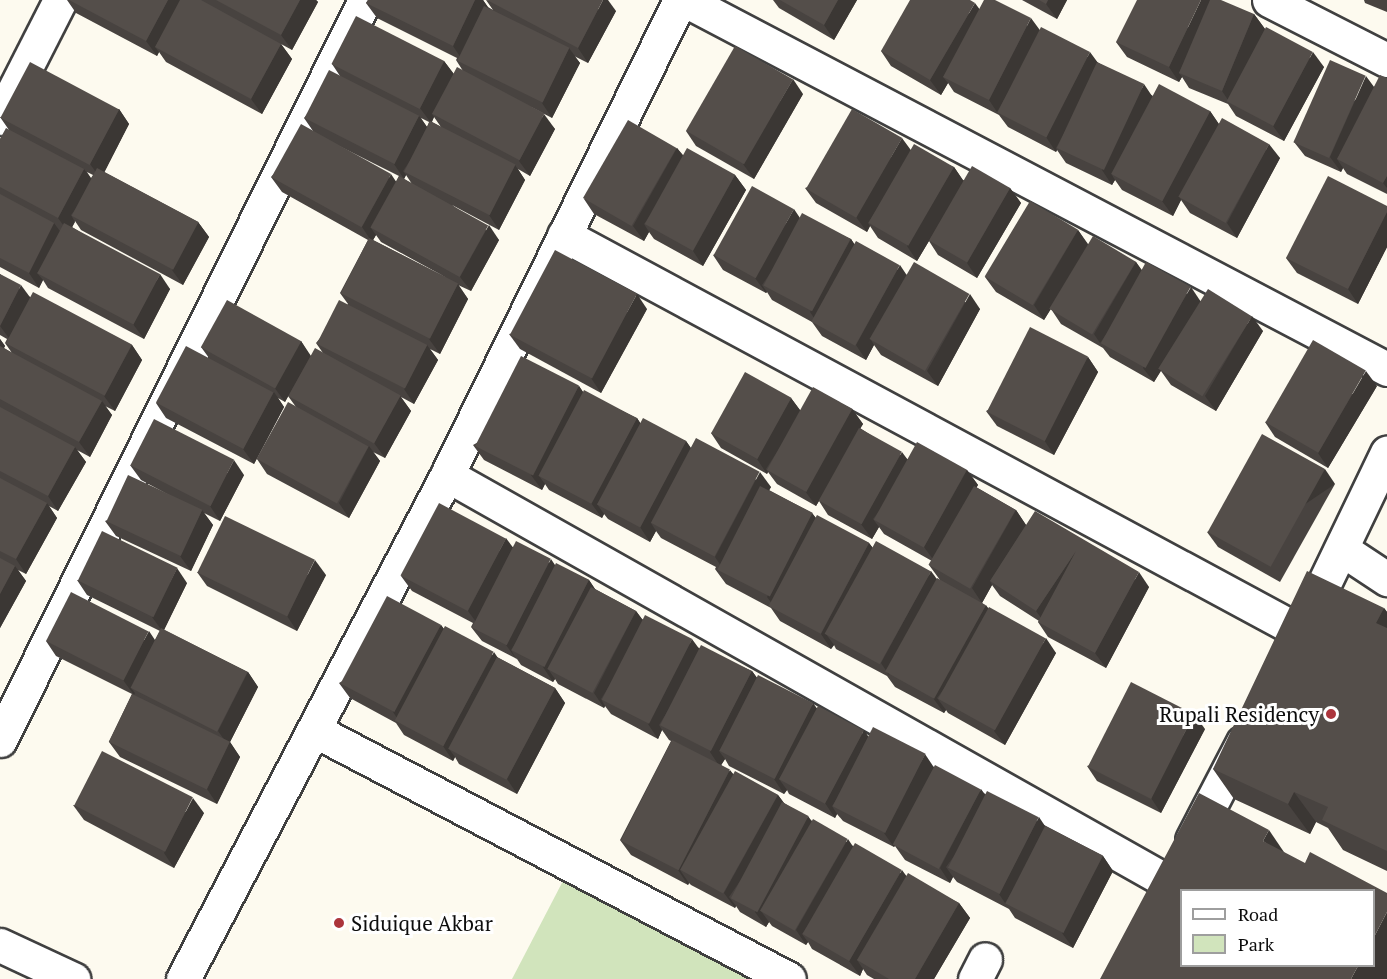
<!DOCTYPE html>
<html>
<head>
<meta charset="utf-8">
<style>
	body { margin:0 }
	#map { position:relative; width:1387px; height:979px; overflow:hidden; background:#fdfaef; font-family:"PT Serif",serif }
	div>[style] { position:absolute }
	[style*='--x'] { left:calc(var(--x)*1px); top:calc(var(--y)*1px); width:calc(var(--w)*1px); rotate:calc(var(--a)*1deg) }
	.green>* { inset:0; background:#d1e4bc }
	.roads { filter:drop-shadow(2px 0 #404040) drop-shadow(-2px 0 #404040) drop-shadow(0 2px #404040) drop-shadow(0 -2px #404040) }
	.street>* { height:33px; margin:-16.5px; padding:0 16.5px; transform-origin:16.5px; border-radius:16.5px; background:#fff }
	.wall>* { inset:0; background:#484340 }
	.shaded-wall>* { inset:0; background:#3b3734; transform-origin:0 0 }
	.building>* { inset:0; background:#544e4a; transform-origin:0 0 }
	.dots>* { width:16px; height:16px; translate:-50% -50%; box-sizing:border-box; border:3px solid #fff; border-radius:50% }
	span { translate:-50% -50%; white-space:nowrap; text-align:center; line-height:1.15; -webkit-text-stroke:6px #fff; paint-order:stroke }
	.poi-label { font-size:21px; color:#0d0d0d }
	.right { translate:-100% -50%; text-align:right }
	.left { translate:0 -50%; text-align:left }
	.legend { position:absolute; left:1180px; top:889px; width:195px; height:78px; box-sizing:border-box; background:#fff; border:2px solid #9e9e9e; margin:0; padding:8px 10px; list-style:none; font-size:18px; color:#0d0d0d }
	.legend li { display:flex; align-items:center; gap:12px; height:30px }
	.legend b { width:30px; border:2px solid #9e9e9e }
</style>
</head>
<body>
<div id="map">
	<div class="green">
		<i style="clip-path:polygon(564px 879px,751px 979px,512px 979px)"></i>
	</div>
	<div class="roads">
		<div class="street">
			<i style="--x:685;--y:0;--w:793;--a:27.73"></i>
			<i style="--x:1269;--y:0;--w:132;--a:27"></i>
			<i style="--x:0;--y:118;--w:132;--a:-63"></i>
			<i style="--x:564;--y:235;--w:837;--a:28.31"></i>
			<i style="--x:447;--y:475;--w:830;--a:29.44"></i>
			<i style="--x:1343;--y:550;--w:53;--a:33.4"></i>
			<i style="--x:1306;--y:621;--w:187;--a:-64.3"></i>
			<i style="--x:314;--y:730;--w:536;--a:27.66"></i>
			<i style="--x:0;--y:740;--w:825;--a:-63.75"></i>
			<i style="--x:1192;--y:840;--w:110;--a:-62.5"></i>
			<i style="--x:0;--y:945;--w:81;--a:25"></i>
			<i style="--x:183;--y:979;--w:569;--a:-62.35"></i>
			<i style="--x:447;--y:475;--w:529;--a:-63.87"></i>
			<i style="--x:975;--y:979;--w:22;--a:-63"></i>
		</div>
	</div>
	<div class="wall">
		<i style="clip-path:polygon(67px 0,316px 0,318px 2px,292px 50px,281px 44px,292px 59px,262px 114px,166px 62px,159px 52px,157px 56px,76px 13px)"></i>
		<i style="clip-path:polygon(evenodd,368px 0,483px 0,488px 7px,493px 10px,486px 0,616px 11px,588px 63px,574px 56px,580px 63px,552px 118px,531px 107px,555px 129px,530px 176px,518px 169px,525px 180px,499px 230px,452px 205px,499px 240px,471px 291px,458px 285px,468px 299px,440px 354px,430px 349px,438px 360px,414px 404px,401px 397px,411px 411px,385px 458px,373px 452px,380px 461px,349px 518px,267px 474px,257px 459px,296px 407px,288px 396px,285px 402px,278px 398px,284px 407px,254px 464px,166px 418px,156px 403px,209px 358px,201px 347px,301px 341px,310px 356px,323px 353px,316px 343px,348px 304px,340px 293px,368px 240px,282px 192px,271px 177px,313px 131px,304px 118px,340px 76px,332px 64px,444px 61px,454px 74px,463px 71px,456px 60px,457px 58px,377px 18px,366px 3px,368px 0,434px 117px,441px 127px,432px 122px,434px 117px,368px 0,421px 118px,429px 122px,427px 127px,421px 118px,368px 0,335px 144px,399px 176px,396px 182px,335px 144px,368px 0,406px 175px,412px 184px,404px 179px,406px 175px,368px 0,376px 235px,381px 242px,447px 278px,373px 240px,376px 235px)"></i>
		<i style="clip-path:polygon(773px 0,857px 0,834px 40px,779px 8px)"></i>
		<i style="clip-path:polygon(1022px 0,1067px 0,1057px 19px)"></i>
		<i style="clip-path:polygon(1364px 0,1387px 0,1387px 12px,1365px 3px)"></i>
		<i style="clip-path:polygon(979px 9px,1039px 30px,1097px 62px,1153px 96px,1210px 111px,1219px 124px,1280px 158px,1237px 238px,1190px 213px,1181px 200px,1173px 216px,1122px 190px,1115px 180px,1112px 185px,1066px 163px,1057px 150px,1056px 152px,1008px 127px,999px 115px,954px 92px,948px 83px,941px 95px,891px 66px,881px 51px)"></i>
		<i style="clip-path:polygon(1254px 14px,1265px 29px,1324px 67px,1284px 141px,1236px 116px,1228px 104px,1189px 88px,1182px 77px,1179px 82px,1127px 57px,1116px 42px)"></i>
		<i style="clip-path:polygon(1387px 78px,1387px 194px,1347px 174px,1343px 168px,1341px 172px,1305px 156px,1294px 142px)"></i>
		<i style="clip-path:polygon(803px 94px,754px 179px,696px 146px,686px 131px)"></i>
		<i style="clip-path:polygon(evenodd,119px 109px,129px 124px,104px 172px,198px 222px,209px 237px,183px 285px,81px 230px,75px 221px,72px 227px,170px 289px,144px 339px,48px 288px,43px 280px,39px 288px,0 267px,0 139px,9px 130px,0 117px,119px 109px,87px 172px,93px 175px,91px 178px,87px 172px)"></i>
		<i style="clip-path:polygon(677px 148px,683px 155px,735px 175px,746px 190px,703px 266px,654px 239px,649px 232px,644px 241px,594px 214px,584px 199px)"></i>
		<i style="clip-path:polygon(911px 150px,954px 167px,963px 180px,1010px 188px,1021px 203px,977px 278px,938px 255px,929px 241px,917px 261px,878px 238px,870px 226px,867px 232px,816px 203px,805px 188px)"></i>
		<i style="clip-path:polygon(1387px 206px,1387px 247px,1358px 304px,1297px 273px,1286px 258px)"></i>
		<i style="clip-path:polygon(800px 218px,851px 239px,854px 244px,907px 275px,980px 309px,938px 386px,881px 355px,874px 345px,866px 360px,822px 336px,812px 322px,772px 300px,767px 292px,766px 293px,723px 270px,713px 255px)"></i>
		<i style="clip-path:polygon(1078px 230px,1088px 244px,1136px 262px,1141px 270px,1200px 301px,1263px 331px,1216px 411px,1171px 385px,1161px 371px,1154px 382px,1110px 357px,1103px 348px,1061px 324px,1051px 309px,1044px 320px,996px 292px,985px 277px)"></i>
		<i style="clip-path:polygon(0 274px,30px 297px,132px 345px,142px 360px,115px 411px,105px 406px,112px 415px,90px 457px,77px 450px,86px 462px,58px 511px,49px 506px,57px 518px,26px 574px,18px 570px,26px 581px,0 628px,0 339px,5px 346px,4px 348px,12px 353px,5px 343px,7px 339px,0 335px)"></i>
		<i style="clip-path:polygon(647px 309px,601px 393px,520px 349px,509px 334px)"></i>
		<i style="clip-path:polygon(1088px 357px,1098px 372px,1054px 455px,997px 426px,986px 411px)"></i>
		<i style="clip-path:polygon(579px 386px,583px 392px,637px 418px,640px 423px,686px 441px,691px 448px,771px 487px,769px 490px,812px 513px,816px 518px,869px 543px,873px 548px,936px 579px,940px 580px,929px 565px,932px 561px,884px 534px,879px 527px,872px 539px,828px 515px,819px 501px,816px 506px,777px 484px,768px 472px,767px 474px,721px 448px,711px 433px,791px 398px,800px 410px,852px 409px,863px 424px,860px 428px,907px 459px,967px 470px,978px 485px,976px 487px,1016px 510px,1026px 525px,1149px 587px,1106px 668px,1048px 637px,1038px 622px,1039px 621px,1000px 596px,992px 585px,982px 603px,988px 608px,1056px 653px,1005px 745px,948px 713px,946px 710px,944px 713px,895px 687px,887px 676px,836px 649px,834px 645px,831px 649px,780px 621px,771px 608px,726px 584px,715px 569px,716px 567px,661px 538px,656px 531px,650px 542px,608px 519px,604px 514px,602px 518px,549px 490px,545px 484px,542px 490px,484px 460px,473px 445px)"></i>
		<i style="clip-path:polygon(1377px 386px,1328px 468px,1275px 437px,1265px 422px)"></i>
		<i style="clip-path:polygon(130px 465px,244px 475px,220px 521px,204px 513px,213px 525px,191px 571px,116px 536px,105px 521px,169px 495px,141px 480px)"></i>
		<i style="clip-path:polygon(1335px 484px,1280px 582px,1218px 547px,1207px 532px)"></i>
		<i style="clip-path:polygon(513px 547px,589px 580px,595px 589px,636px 611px,642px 619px,699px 648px,752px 671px,757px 678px,816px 708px,868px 737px,934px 767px,1103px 856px,1113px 871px,1073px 948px,1015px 918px,1009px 909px,957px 882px,953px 877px,950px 883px,905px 860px,895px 846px,894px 847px,843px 821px,837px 814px,835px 818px,789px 794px,787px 790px,784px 794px,729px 766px,725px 759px,721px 765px,733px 774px,778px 795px,784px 803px,812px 821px,853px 846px,906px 876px,959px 903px,970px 918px,934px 979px,874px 979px,867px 975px,863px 969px,860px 976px,812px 949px,808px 942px,806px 945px,772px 926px,769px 922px,766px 927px,740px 912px,736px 906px,735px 908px,691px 885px,689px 883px,688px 885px,631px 855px,620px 840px,671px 741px,669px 740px,662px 730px,658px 739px,611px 714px,605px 706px,604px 708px,558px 684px,555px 679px,553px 682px,521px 665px,517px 659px,482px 641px,471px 627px,473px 623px,412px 591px,401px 576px)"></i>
		<i style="clip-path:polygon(197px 572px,326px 575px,297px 631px,207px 586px)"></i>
		<i style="clip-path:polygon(77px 580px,187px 583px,164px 630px,248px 672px,258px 687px,230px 742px,240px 757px,217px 804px,120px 757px,109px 742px,132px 694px,56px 656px,46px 641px,155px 640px,160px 631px,87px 595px)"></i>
		<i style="clip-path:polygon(1384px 608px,1387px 612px,1387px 871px,1343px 850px,1328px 828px,1316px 822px,1310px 834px,1234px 799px,1213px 769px)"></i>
		<i style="clip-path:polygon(441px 625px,444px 629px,555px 688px,565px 703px,517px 794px,459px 764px,455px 757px,453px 761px,404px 735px,396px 723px,350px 698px,339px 683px)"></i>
		<i style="clip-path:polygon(1205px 729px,1161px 813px,1097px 781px,1087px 766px)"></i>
		<i style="clip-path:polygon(73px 805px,204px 813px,174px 868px,84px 820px)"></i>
	</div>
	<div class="shaded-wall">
		<i style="clip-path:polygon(168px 0,182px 0,155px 47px,159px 52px,157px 56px,146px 41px)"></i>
		<i style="clip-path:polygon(300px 0,316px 0,318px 2px,292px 50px,281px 35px)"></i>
		<i style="clip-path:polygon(475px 0,483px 0,489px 9px,463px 61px,453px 46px)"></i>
		<i style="clip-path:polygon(603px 0,608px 0,616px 11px,588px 63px,578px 48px)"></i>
		<i style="clip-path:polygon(838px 0,857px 0,834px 40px,824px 25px)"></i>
		<i style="clip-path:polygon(1048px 0,1067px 0,1057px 19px,1046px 4px)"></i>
		<i style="clip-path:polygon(1201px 0,1214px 0,1179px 73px,1182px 77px,1179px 82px,1169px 67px)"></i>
		<i style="clip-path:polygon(975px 3px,986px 18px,943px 77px,948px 83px,941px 95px,930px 80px)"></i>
		<i style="clip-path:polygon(1254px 14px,1265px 29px,1230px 103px,1222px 91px)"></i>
		<i style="clip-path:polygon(1031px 18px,1042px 33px,997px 112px,999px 115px,989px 100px)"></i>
		<i style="clip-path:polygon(281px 44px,292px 59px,262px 114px,251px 99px)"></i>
		<i style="clip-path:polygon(569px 48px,580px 63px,552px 118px,542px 103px)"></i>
		<i style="clip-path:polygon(1090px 52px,1101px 67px,1056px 148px,1057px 150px,1056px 152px,1046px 137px)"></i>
		<i style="clip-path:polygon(1313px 52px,1324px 67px,1284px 141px,1273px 126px)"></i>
		<i style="clip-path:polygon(444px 61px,455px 76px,432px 114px,434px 117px,431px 123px,420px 108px)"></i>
		<i style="clip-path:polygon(1366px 76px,1377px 91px,1337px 159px,1343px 168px,1341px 172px,1330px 157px)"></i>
		<i style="clip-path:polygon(793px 79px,803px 94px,754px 179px,743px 164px)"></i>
		<i style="clip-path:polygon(1144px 84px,1154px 99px,1112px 175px,1115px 180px,1112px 185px,1102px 170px)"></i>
		<i style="clip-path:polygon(119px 109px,129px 124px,101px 179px,90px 164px)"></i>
		<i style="clip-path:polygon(1210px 111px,1220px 126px,1180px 198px,1181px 200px,1173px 216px,1162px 201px)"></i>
		<i style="clip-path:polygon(544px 114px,555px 129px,530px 176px,519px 161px)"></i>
		<i style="clip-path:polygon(419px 116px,430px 131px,403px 171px,406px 175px,404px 179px,394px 164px)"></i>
		<i style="clip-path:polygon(902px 138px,913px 153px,868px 223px,870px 226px,867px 232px,856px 217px)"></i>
		<i style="clip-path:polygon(1269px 144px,1280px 158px,1237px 238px,1227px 223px)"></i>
		<i style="clip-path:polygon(677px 148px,688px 163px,644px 224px,649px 232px,644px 241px,633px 226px)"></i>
		<i style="clip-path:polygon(515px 165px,525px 180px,499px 230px,489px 215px)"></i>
		<i style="clip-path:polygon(954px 167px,964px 182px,917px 261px,907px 246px)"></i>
		<i style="clip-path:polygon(84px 169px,95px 184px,71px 215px,75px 222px,69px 233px,58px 218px)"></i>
		<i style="clip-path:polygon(391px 174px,401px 189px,371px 228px,376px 235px,372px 242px,362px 227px)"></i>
		<i style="clip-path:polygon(735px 175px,746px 190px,703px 266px,693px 251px)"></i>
		<i style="clip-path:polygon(1387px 176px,1387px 188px,1383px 183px)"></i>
		<i style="clip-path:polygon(1010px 188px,1021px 203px,977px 278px,967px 263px)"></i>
		<i style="clip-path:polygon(794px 209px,804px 224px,762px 285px,767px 292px,766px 293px,755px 278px)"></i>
		<i style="clip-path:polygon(1387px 212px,1387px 247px,1358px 304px,1348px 289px)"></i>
		<i style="clip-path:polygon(198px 222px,209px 237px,183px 285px,172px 270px)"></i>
		<i style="clip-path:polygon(54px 223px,65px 238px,37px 273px,43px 280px,39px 288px,29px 273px)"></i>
		<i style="clip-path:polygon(489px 225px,499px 240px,471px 291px,460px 277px)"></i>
		<i style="clip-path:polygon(1078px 230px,1088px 245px,1044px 320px,1034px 305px)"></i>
		<i style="clip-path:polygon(851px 239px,861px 254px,819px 325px,810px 312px)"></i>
		<i style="clip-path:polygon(1136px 262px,1147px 277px,1100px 343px,1094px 334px)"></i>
		<i style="clip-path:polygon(900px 265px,910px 280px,871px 340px,874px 345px,866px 360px,856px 345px)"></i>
		<i style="clip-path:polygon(160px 274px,170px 289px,144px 339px,133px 324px)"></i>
		<i style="clip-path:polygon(458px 284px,468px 299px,440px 354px,429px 339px)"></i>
		<i style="clip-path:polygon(21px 285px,32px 300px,11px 341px,0 326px)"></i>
		<i style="clip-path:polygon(1191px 287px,1201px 302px,1154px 382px,1143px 368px)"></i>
		<i style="clip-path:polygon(637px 294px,647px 309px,601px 393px,591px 378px)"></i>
		<i style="clip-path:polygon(970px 294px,980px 309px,938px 386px,927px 371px)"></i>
		<i style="clip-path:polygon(1252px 316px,1263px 331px,1216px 411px,1205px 396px)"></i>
		<i style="clip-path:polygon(0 339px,5px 346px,0 355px)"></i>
		<i style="clip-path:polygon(301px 341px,311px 356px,285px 402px,274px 387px)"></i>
		<i style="clip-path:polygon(132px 345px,142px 360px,115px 411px,104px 396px)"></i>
		<i style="clip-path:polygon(427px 345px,438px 360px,414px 404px,404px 389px)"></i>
		<i style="clip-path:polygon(1088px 357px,1098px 372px,1054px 455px,1044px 440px)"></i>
		<i style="clip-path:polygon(1366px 371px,1377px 386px,1328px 468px,1318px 453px)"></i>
		<i style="clip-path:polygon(579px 386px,589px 401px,539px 476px,545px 484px,542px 490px,531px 475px)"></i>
		<i style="clip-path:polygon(274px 392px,284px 407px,254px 464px,243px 449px)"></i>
		<i style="clip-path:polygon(400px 396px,411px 411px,385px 458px,374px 443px)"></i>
		<i style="clip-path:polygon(791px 398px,802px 413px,766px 469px,768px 472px,767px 474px,757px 459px)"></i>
		<i style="clip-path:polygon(102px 401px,112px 415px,90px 457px,79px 442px)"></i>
		<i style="clip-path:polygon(852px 409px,863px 424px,816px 506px,805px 491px)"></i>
		<i style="clip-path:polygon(637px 418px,647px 433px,597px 504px,604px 514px,602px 518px,591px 503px)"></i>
		<i style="clip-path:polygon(686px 441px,696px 456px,651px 523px,656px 531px,650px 542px,640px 527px)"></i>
		<i style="clip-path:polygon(369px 446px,380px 461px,349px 518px,339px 503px)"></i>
		<i style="clip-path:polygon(75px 447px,86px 462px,58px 511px,48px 496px)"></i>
		<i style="clip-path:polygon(902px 452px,913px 467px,873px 519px,879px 527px,872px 539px,861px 524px)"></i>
		<i style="clip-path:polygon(234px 460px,244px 475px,220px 521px,210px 506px)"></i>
		<i style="left:1325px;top:469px;width:18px;height:112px;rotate:56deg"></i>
		<i style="clip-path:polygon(967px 470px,978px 485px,935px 562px,924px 547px)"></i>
		<i style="clip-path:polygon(760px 472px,771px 487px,725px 572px,715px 557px)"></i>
		<i style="clip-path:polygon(47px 503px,57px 518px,26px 574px,16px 559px)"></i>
		<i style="clip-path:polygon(202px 510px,213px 525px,191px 571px,180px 556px)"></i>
		<i style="clip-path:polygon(1016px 510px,1026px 525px,990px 581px,992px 585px,982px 603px,972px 588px)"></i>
		<i style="clip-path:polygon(812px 513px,823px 528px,776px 609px,767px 597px)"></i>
		<i style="clip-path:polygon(506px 538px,517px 553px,479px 626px,468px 611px)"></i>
		<i style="clip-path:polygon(869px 543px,880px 558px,826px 634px,834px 645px,831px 649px,821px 634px)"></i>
		<i style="clip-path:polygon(1076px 551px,1047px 626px,1036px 611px)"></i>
		<i style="clip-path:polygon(551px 559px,561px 574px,511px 650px,517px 660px,506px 645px)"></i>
		<i style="clip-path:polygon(315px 560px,326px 575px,297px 631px,287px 616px)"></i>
		<i style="clip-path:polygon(15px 566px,26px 581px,0 628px,0 594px)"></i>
		<i style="clip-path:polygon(177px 568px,187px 583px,163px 632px,152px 617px)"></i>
		<i style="clip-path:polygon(931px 571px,942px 586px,889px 675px,881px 663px)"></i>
		<i style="clip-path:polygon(1139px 572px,1149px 587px,1106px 668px,1095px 653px)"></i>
		<i style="clip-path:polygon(589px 580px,599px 595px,548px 669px,555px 679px,553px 682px,543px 667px)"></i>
		<i style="clip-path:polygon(986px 605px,996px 620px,937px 698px,946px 710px,944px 713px,933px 698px)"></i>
		<i style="clip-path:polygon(1384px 608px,1387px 612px,1387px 638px,1376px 623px)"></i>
		<i style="clip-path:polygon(636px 611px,647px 626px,601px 699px,605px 706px,604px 708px,594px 693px)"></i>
		<i style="clip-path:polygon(441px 625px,452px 640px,401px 724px,393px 712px)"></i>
		<i style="clip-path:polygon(149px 631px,159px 646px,131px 688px,135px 693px,134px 695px,123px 680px)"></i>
		<i style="clip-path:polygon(1046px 638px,1056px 653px,1005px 745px,994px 731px)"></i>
		<i style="clip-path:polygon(692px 639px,703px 654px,659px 725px,662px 730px,658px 739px,648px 724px)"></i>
		<i style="clip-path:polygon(494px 652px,504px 667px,449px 749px,455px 757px,453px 761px,443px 746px)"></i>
		<i style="clip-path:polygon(752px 671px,763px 686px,719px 751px,725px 759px,720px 767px,710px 752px)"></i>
		<i style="clip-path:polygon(248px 672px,258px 687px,230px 742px,240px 757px,217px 804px,207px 789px,228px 745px,218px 731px)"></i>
		<i style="clip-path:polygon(555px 688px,565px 703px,517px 794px,507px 779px)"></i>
		<i style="clip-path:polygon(813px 703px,824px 718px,779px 779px,787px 790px,784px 794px,774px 779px)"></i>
		<i style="clip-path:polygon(1194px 714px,1205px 729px,1161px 813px,1151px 798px)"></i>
		<i style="clip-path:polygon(864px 730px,874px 745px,832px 806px,837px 814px,835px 818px,825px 803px)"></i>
		<i style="clip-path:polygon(925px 754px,935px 769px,894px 847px,884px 833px)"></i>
		<i style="clip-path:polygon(730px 770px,741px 784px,680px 870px,689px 883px,688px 885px,678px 870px)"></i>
		<i style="clip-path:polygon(981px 789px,992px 804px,946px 867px,953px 877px,950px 883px,940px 868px)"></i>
		<i style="clip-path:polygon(1294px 792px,1316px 822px,1310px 834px,1288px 804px)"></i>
		<i style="clip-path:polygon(778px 795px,789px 810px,729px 897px,736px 906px,735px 908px,724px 893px)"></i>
		<i style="clip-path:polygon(193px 798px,204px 813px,174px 868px,164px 853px)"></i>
		<i style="clip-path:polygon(808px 816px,819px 831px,761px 911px,769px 922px,766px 927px,755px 912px)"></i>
		<i style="clip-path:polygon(1039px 817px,1049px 832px,1005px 903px,999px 894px)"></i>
		<i style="clip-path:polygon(1269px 830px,1290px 861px,1263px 841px)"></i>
		<i style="clip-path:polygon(848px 839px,858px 854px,802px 934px,808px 942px,806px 945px,796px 930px)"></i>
		<i style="clip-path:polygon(1103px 856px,1113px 871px,1073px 948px,1062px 933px)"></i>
		<i style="clip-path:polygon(902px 870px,913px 885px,857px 960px,863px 969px,860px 976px,849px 961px)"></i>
		<i style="clip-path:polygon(959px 903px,970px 918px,934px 979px,915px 979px)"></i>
		<i style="clip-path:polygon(1387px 912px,1387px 979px,1351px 979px,1358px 966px,1374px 966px,1374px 937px)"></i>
	</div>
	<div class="building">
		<i style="clip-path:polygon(69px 0,168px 0,146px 41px)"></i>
		<i style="clip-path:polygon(180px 0,201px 0,281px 44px,251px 99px,155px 47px)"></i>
		<i style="clip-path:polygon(216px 0,300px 0,281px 35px)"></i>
		<i style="clip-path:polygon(368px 0,475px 0,453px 46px,366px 3px)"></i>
		<i style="clip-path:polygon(487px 0,603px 0,578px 48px)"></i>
		<i style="clip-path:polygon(780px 0,838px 0,824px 25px)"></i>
		<i style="clip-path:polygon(910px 0,970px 0,975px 3px,930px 80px,881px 51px)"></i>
		<i style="clip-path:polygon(984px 0,995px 0,1031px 18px,989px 100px,943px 77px)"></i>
		<i style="clip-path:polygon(1039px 0,1048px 0,1046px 4px)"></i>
		<i style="clip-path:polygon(1137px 0,1201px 0,1169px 67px,1116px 42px)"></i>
		<i style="clip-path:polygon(1210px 0,1221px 0,1254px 14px,1222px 91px,1179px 73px)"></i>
		<i style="left:484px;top:6px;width:95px;height:61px;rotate:26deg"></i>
		<i style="left:356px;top:16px;width:99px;height:54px;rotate:27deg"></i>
		<i style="left:1041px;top:27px;width:55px;height:96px;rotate:27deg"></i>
		<i style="left:1266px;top:27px;width:53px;height:84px;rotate:28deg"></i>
		<i style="left:735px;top:46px;width:67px;height:98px;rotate:30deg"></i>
		<i style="left:1330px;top:60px;width:39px;height:90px;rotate:24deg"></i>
		<i style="left:30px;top:62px;width:101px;height:63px;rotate:28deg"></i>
		<i style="left:1097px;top:62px;width:52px;height:95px;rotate:25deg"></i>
		<i style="left:457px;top:67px;width:99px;height:53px;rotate:28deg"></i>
		<i style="left:329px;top:70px;width:101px;height:54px;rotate:27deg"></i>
		<i style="clip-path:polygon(1380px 75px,1387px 78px,1387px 176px,1383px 183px,1337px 159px)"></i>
		<i style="left:1159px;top:84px;width:58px;height:102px;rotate:28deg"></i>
		<i style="left:852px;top:109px;width:58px;height:92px;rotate:30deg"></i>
		<i style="left:1222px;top:118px;width:54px;height:90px;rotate:29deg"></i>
		<i style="left:628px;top:120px;width:56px;height:90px;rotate:30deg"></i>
		<i style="left:430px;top:121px;width:96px;height:57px;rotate:27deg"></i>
		<i style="left:301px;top:124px;width:103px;height:61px;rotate:29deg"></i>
		<i style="clip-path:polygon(6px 128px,84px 169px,58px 218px,0 187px,0 139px)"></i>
		<i style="left:914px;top:144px;width:46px;height:91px;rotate:30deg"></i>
		<i style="left:687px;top:148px;width:55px;height:87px;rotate:29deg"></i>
		<i style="left:972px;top:166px;width:44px;height:86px;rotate:30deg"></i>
		<i style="left:97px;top:168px;width:115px;height:54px;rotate:28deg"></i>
		<i style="left:399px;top:176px;width:102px;height:59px;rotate:29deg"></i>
		<i style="clip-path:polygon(1328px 176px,1387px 206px,1387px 212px,1348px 289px,1286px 258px)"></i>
		<i style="left:752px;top:186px;width:48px;height:79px;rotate:29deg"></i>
		<i style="clip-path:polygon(0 194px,54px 223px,29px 273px,0 258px)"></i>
		<i style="left:1030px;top:201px;width:56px;height:88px;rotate:31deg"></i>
		<i style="left:802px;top:213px;width:55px;height:82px;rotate:28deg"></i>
		<i style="left:64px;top:223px;width:109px;height:57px;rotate:28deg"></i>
		<i style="left:1093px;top:236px;width:50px;height:85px;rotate:31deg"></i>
		<i style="left:369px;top:238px;width:100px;height:62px;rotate:27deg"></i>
		<i style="left:856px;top:241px;width:50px;height:92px;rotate:29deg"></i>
		<i style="left:555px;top:250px;width:93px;height:96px;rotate:28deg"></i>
		<i style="left:914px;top:262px;width:64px;height:89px;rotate:30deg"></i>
		<i style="left:1146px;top:262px;width:51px;height:93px;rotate:29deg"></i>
		<i style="clip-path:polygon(0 274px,21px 285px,0 326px)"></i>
		<i style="left:1208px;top:289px;width:52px;height:94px;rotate:32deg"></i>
		<i style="left:33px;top:292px;width:112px;height:58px;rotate:28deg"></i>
		<i style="left:227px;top:300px;width:85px;height:54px;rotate:29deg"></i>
		<i style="left:339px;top:300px;width:99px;height:49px;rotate:27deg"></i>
		<i style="left:1030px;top:327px;width:65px;height:95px;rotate:27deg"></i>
		<i style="left:1313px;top:340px;width:61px;height:95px;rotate:30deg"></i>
		<i style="clip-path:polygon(0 346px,102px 401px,79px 442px,0 399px)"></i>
		<i style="left:186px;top:346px;width:99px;height:64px;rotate:28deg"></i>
		<i style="left:315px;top:348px;width:98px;height:55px;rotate:29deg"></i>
		<i style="left:521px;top:356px;width:65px;height:101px;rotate:27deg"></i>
		<i style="left:745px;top:372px;width:53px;height:70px;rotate:29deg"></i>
		<i style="left:813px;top:387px;width:45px;height:95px;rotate:29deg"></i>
		<i style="left:584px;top:390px;width:60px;height:97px;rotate:28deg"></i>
		<i style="left:288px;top:402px;width:92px;height:65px;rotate:29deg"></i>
		<i style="clip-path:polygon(0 407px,75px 447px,48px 496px,0 471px)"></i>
		<i style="left:643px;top:418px;width:49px;height:98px;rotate:28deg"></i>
		<i style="left:154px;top:419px;width:90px;height:52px;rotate:27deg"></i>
		<i style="left:859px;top:428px;width:49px;height:83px;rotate:29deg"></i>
		<i style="left:1262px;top:434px;width:72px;height:112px;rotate:29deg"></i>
		<i style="left:696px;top:438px;width:72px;height:96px;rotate:28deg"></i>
		<i style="left:917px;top:442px;width:57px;height:89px;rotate:29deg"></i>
		<i style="left:128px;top:475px;width:82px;height:51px;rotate:25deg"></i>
		<i style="clip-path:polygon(0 478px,47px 503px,16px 559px,0 551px)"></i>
		<i style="left:760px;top:486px;width:59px;height:94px;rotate:27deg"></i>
		<i style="left:974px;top:486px;width:48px;height:91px;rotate:30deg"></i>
		<i style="left:439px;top:503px;width:76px;height:82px;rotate:28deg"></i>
		<i style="clip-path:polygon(1035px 511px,1139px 572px,1095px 653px,1038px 622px,1076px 551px,1036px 611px,990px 581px)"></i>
		<i style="left:817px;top:515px;width:59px;height:103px;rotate:28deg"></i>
		<i style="left:225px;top:516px;width:100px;height:63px;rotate:26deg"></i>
		<i style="left:102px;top:531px;width:84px;height:55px;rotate:26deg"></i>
		<i style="left:516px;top:541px;width:39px;height:97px;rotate:27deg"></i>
		<i style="left:876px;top:541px;width:63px;height:106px;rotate:29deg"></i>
		<i style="clip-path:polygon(0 558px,15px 566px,0 594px)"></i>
		<i style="left:556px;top:563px;width:37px;height:98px;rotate:27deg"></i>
		<i style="clip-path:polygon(1307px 571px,1384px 608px,1376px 623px,1387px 628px,1387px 851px,1322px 820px,1328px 807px,1294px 792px,1288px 804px,1213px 769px)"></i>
		<i style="left:937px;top:578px;width:56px;height:107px;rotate:29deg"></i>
		<i style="left:591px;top:587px;width:51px;height:93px;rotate:28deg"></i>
		<i style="left:71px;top:592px;width:87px;height:55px;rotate:27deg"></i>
		<i style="left:387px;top:596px;width:61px;height:99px;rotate:28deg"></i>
		<i style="left:989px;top:607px;width:65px;height:105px;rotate:29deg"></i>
		<i style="left:645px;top:615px;width:53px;height:95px;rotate:27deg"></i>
		<i style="left:445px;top:626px;width:55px;height:107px;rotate:28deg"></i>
		<i style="left:161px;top:628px;width:97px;height:67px;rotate:27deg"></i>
		<i style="left:701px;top:645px;width:57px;height:90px;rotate:27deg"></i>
		<i style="left:497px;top:657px;width:66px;height:104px;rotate:28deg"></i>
		<i style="left:758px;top:675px;width:62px;height:85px;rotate:27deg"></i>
		<i style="left:1131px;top:682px;width:71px;height:95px;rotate:27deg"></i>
		<i style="left:132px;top:694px;width:109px;height:53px;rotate:26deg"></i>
		<i style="left:818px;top:706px;width:52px;height:83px;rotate:28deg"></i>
		<i style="left:873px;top:727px;width:59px;height:89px;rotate:27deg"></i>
		<i style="left:672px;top:740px;width:65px;height:113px;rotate:27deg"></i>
		<i style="left:102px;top:751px;width:102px;height:61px;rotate:27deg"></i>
		<i style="left:935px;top:765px;width:52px;height:90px;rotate:28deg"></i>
		<i style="left:735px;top:771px;width:49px;height:113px;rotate:29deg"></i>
		<i style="left:987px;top:791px;width:58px;height:86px;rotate:27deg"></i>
		<i style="clip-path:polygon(1199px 793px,1269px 830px,1263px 841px,1305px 863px,1310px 852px,1387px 893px,1387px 912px,1374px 937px,1374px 891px,1182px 891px,1182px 966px,1358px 966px,1351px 979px,1100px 979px)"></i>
		<i style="left:782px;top:802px;width:30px;height:109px;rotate:28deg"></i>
		<i style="left:813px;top:819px;width:40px;height:106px;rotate:30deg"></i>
		<i style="left:1045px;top:826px;width:65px;height:87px;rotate:27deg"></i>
		<i style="left:855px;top:843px;width:54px;height:105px;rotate:30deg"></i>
		<i style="clip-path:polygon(908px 873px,959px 903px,915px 979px,889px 979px,857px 960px)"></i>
	</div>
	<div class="dots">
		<i style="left:1331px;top:714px;background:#ac353c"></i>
		<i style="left:339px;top:923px;background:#ac353c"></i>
	</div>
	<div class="poi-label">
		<span class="right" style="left:1319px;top:714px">Rupali Residency</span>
		<span class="left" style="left:351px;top:923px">Siduique Akbar</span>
	</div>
	<ul class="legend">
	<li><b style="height:8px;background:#fff"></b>Road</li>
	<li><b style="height:16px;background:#d1e4bc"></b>Park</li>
	</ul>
</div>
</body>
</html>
